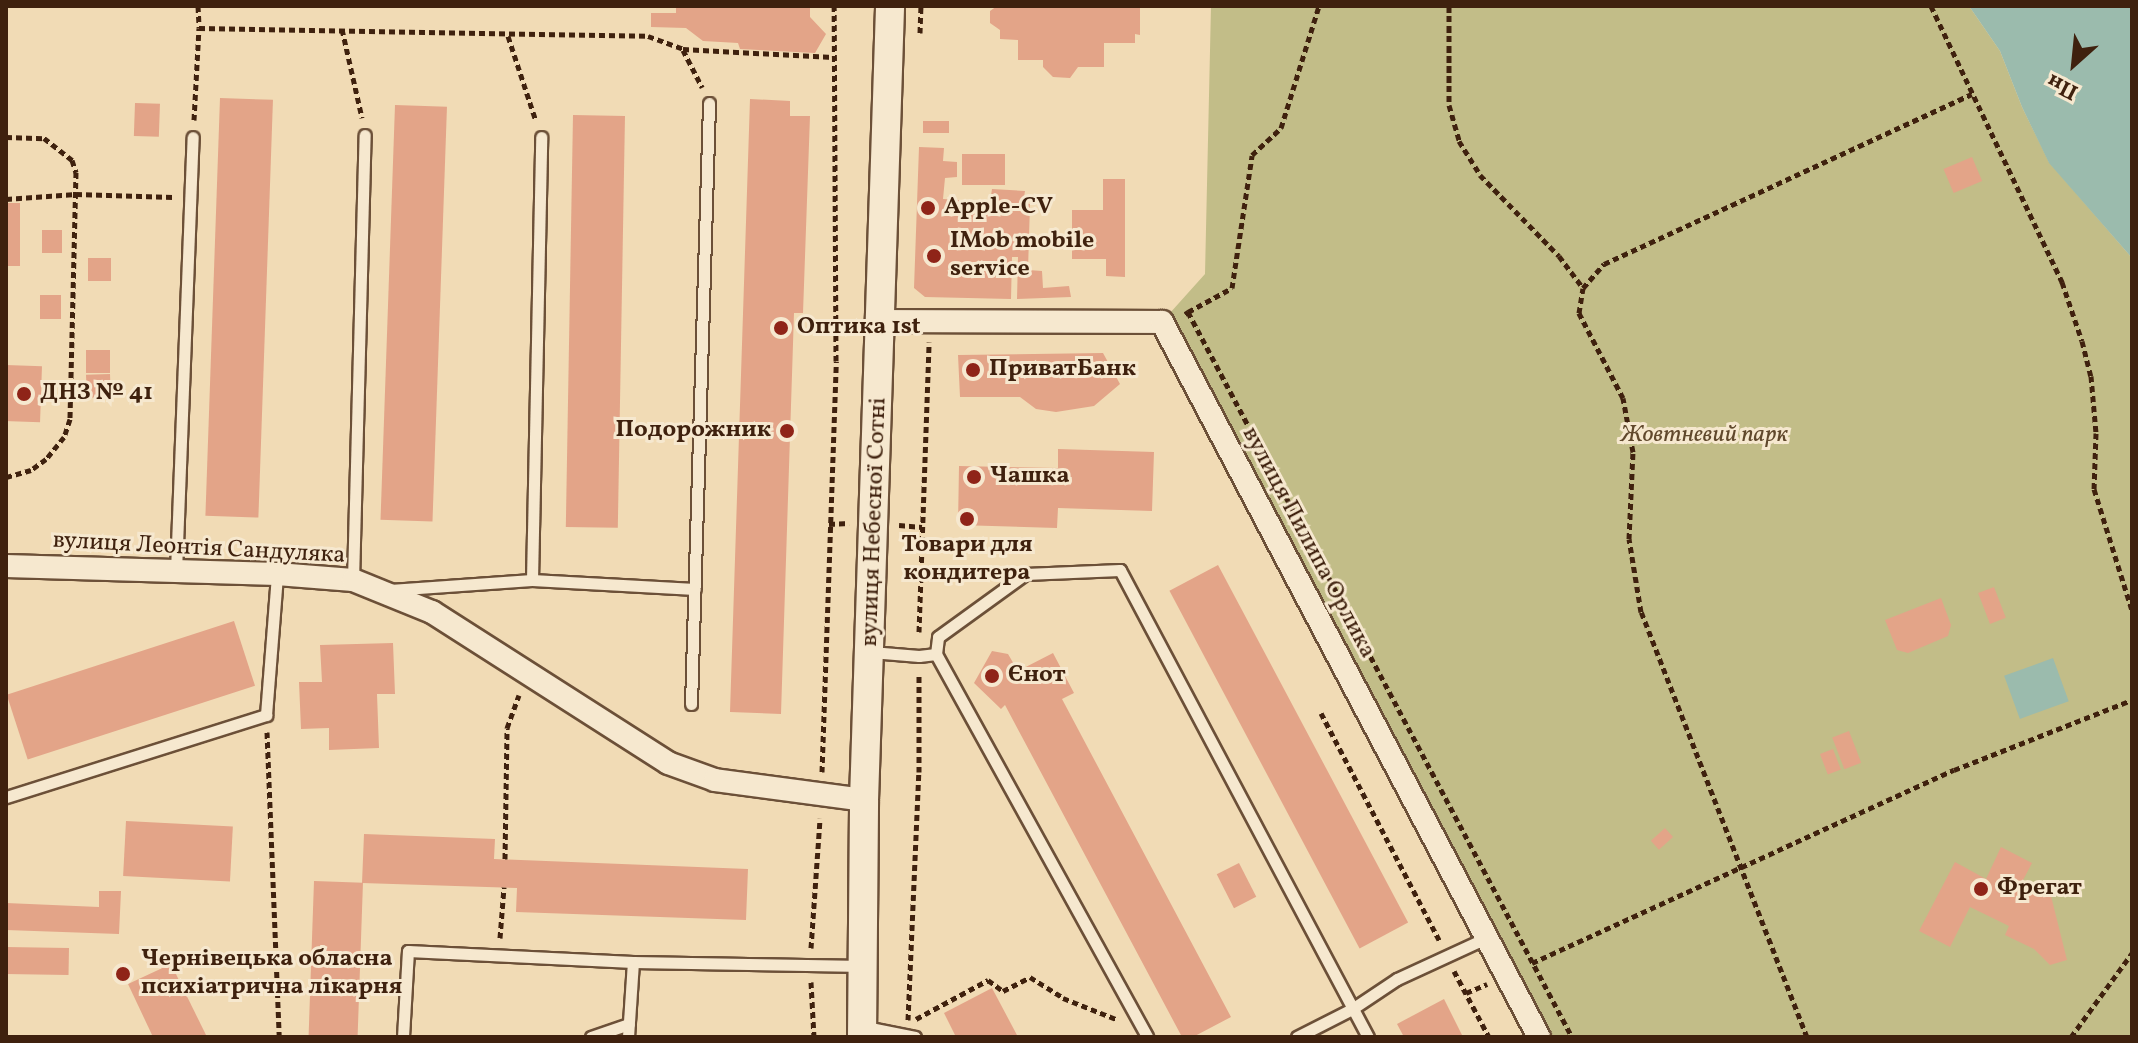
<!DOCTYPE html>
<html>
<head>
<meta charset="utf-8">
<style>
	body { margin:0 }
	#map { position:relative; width:2138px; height:1043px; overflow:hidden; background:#f1dbb5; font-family:Vollkorn,serif }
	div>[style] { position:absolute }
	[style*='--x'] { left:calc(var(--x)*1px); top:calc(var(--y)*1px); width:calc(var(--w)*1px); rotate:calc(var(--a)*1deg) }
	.green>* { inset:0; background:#c2bd88 }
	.water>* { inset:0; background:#9bbbad; transform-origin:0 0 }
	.building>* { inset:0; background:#e3a488; transform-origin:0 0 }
	.path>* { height:5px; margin-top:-2.5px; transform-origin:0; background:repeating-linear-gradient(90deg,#3f210e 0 6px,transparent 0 10px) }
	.roads { filter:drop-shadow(2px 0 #6c5038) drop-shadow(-2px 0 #6c5038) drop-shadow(0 2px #6c5038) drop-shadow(0 -2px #6c5038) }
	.service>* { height:11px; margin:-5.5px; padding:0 5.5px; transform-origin:5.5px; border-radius:5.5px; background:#f6e8cf }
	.minor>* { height:22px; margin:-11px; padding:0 11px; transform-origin:11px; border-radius:11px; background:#f6e8cf }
	.tertiary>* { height:28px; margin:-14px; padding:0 14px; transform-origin:14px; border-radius:14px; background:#f6e8cf }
	.dots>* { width:22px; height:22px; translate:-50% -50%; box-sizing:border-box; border:4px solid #f6e8cf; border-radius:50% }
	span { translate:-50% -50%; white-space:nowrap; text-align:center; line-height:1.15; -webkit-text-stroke:6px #f6e8cf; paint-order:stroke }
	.poi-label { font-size:24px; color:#3f210e; font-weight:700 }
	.left { translate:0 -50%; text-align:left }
	.right { translate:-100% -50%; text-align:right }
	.park-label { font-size:24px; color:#60482c; font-style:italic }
	.street-label { font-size:24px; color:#3f210e }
	.frame { position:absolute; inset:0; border:8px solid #3f210e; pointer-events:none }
	.north { position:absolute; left:2034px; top:24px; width:80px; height:80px; -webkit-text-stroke:6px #f6e8cf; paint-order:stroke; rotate:207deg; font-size:22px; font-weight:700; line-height:32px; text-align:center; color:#3f210e }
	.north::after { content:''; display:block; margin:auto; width:28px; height:36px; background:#3f210e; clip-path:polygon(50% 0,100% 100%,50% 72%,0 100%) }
</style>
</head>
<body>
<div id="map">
	<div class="green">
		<i style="clip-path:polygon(1211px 6px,1969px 6px,2000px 51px,2022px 107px,2049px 162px,2132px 258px,2132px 1037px,1535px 1037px,1161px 323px,1205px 274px)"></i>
	</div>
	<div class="water">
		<i style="clip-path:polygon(1969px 6px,2132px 6px,2132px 258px,2049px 163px,2022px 107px,2000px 51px)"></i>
		<i style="left:2053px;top:658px;width:46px;height:52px;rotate:70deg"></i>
	</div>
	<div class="building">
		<i style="clip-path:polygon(676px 6px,810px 6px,810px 17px,826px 34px,815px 53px,740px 49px,738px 43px,703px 41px,686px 28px,651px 27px,651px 13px,676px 13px)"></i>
		<i style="clip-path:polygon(997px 6px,1136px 6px,1140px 8px,1140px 35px,1135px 34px,1135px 43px,1104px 43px,1104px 67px,1078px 67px,1070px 78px,1053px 77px,1043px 67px,1043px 60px,1018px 60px,1018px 40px,1000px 39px,1000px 30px,990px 23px,990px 11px)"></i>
		<i style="left:220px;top:98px;width:53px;height:418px;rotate:2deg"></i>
		<i style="clip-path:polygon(750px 99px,790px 101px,790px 116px,810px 116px,803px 313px,794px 313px,781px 714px,730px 712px)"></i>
		<i style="left:135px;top:103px;width:25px;height:33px;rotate:2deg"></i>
		<i style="left:395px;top:105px;width:52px;height:415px;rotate:2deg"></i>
		<i style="left:573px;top:115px;width:52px;height:412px;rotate:1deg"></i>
		<i style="left:949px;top:121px;width:12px;height:26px;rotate:90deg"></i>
		<i style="clip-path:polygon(919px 147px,944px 148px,943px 161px,957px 162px,957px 177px,945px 178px,943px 199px,990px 202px,992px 189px,1025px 191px,1023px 203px,1030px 204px,1028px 270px,1042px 271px,1043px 288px,1069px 286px,1071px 297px,1017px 299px,1018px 257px,1012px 257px,1011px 299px,925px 297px,914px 288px)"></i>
		<i style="left:962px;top:154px;width:43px;height:31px"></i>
		<i style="left:1972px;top:157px;width:26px;height:31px;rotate:67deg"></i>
		<i style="clip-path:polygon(1103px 179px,1125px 179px,1125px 277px,1106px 276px,1106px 259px,1072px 259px,1072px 210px,1103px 210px)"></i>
		<i style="left:6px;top:203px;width:14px;height:63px"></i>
		<i style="left:42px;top:230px;width:20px;height:23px"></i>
		<i style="left:88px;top:258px;width:23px;height:23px"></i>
		<i style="left:40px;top:295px;width:21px;height:24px"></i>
		<i style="left:86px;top:350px;width:24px;height:23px"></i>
		<i style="clip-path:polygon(1103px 353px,1120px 384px,1094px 406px,1056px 412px,1036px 409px,1020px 397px,960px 397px,958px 355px)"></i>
		<i style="left:6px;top:365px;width:36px;height:56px;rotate:2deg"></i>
		<i style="left:110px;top:374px;width:23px;height:24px;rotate:88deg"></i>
		<i style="clip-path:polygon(1058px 449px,1154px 452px,1152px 511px,1058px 508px,1057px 528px,958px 525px,959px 466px,1058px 468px)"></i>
		<i style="left:1218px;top:565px;width:405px;height:55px;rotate:62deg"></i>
		<i style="left:1994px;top:587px;width:33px;height:17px;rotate:69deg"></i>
		<i style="clip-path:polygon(1941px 598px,1951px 625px,1948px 636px,1908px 653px,1897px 650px,1885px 620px)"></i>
		<i style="left:234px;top:621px;width:68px;height:239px;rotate:72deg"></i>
		<i style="clip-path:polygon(393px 643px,395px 694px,377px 694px,379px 748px,329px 750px,329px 728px,301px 729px,299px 682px,322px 682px,320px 645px)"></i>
		<i style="clip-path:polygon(992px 651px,1008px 654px,1018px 671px,1053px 653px,1074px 693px,1062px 699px,1231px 1017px,1193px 1037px,1182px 1037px,1005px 705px,1001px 709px,974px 683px)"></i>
		<i style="left:1849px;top:731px;width:34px;height:18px;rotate:69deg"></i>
		<i style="left:1833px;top:749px;width:22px;height:14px;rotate:69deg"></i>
		<i style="left:126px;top:821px;width:107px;height:55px;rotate:3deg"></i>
		<i style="left:1665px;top:828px;width:12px;height:19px;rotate:48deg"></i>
		<i style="clip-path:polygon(364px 834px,495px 839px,494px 859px,748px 869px,746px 920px,516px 912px,517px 888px,362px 883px)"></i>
		<i style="clip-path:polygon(2001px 847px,2032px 863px,2021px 884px,2031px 889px,2048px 884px,2067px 960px,2050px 965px,2034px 949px,2005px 935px,2009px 926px,1970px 907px,1950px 947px,1919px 931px,1955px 862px,1986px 879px)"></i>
		<i style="left:1239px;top:863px;width:38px;height:25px;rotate:63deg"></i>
		<i style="left:314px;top:881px;width:49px;height:156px;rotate:2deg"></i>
		<i style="clip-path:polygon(99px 891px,121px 891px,119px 934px,6px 930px,6px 903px,99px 907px)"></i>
		<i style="left:6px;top:947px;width:63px;height:27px;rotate:1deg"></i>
		<i style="clip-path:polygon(171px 964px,207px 1037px,153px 1037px,128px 984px)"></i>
		<i style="clip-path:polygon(992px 988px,1018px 1037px,956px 1037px,944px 1013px)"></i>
		<i style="clip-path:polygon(1444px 999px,1463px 1037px,1404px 1037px,1397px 1024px)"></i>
	</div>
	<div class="path">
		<i style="--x:198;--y:6;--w:22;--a:87"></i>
		<i style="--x:199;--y:28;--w:449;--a:1"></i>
		<i style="--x:648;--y:36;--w:37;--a:20"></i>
		<i style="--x:683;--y:49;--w:150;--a:3.1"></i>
		<i style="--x:1449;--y:6;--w:99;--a:90"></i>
		<i style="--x:1449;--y:105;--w:37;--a:74"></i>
		<i style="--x:1459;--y:141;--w:40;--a:58"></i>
		<i style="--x:1480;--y:175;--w:113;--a:45.7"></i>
		<i style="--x:1559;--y:256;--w:40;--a:53"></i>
		<i style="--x:1931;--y:6;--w:306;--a:64.6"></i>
		<i style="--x:2062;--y:282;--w:62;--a:71.3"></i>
		<i style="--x:2082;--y:341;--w:36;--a:76"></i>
		<i style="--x:2091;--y:376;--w:57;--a:85"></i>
		<i style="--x:2096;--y:433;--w:56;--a:92"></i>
		<i style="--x:2094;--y:489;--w:127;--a:72.6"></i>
		<i style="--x:342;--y:29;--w:91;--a:77.3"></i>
		<i style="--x:920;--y:33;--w:27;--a:-88"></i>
		<i style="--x:508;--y:36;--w:89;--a:71.8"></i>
		<i style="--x:683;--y:50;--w:42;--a:62.8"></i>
		<i style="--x:194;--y:120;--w:92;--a:-86.9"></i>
		<i style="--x:6;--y:137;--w:38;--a:2"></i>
		<i style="--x:44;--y:138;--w:36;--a:38"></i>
		<i style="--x:72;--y:160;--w:13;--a:72"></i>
		<i style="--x:76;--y:172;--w:247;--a:91.4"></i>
		<i style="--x:70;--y:419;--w:19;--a:108"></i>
		<i style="--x:64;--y:437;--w:28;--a:129"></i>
		<i style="--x:46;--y:459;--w:19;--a:144"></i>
		<i style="--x:31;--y:470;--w:26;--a:164"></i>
		<i style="--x:6;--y:199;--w:70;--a:-4.1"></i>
		<i style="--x:76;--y:194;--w:97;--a:1.8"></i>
		<i style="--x:1188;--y:312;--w:50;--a:-28.6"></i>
		<i style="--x:1232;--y:288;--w:134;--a:-81.4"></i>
		<i style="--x:1252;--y:155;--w:40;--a:-43"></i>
		<i style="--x:1281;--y:128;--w:128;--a:-72.7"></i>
		<i style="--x:1185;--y:314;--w:4;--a:-34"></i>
		<i style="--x:1188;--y:312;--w:820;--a:62.09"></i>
		<i style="--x:829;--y:524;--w:20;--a:-3"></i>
		<i style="--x:899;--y:525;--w:23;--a:5"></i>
		<i style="--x:919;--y:632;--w:290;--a:-88"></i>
		<i style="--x:1321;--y:713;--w:256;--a:62.5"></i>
		<i style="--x:267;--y:732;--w:305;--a:87.7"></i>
		<i style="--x:822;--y:772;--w:411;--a:-88"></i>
		<i style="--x:836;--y:361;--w:355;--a:-90.3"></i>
		<i style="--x:505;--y:859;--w:131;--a:-89.1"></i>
		<i style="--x:507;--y:728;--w:35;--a:-70"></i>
		<i style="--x:500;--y:938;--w:51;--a:-85.5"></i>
		<i style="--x:811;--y:948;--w:130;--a:-86"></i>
		<i style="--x:1532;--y:963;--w:464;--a:-24.6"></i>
		<i style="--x:1954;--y:770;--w:191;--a:-21.5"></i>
		<i style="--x:1454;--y:971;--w:75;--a:62.1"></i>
		<i style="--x:811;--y:982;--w:55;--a:86.9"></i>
		<i style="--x:1466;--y:993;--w:23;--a:-23"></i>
		<i style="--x:916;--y:1019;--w:82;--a:-28.4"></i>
		<i style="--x:988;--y:980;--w:19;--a:36"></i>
		<i style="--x:1003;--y:991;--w:30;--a:-27"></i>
		<i style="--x:1030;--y:977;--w:39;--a:32"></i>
		<i style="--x:1063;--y:998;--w:57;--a:21.6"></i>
		<i style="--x:908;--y:1020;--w:248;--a:-87.5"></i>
		<i style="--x:919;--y:772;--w:98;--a:-90"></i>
		<i style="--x:1807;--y:1037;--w:456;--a:-111.3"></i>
		<i style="--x:1641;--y:612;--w:74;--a:-99.3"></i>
		<i style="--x:1629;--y:539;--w:87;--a:-87.4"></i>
		<i style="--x:1633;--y:452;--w:55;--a:-100.5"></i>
		<i style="--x:1623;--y:398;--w:96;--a:-117.4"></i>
		<i style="--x:1579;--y:313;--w:25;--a:-81"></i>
		<i style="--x:1583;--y:288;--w:32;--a:-49"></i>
		<i style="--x:1604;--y:264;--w:405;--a:-24.8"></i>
		<i style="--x:2071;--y:1037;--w:104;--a:-54"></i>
	</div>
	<div class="roads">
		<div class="service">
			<i style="--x:176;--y:571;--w:434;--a:-87.8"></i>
			<i style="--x:353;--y:580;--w:445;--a:-88.5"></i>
			<i style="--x:532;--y:580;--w:443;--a:-88.8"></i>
			<i style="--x:390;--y:590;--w:142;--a:-4"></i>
			<i style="--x:532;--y:580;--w:163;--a:3.2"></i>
			<i style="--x:871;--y:652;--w:48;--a:4.8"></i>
			<i style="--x:919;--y:656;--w:17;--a:-7"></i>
			<i style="--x:936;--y:654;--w:17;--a:-83"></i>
			<i style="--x:938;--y:637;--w:107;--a:-35.9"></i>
			<i style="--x:1025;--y:574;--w:95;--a:-2.4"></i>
			<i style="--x:1120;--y:570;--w:529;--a:62.03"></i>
			<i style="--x:936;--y:654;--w:437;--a:61.1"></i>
			<i style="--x:691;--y:704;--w:601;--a:-88.28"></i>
			<i style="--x:6;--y:797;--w:273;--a:-17.5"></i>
			<i style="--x:266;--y:715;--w:141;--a:-85.5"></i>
			<i style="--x:865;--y:1027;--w:51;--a:11.3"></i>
			<i style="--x:403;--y:1037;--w:86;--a:-86.7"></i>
			<i style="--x:408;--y:951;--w:225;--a:2.8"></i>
			<i style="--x:633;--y:962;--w:231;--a:1"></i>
			<i style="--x:591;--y:1037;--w:40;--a:-18.9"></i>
			<i style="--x:628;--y:1037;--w:75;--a:-86.2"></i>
			<i style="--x:1297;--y:1037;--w:62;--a:-27"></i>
			<i style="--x:1352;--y:1009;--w:54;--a:-33.7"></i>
			<i style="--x:1397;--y:979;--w:98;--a:-24.7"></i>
		</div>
		<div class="minor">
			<i style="--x:881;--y:321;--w:281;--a:0.2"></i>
			<i style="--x:1162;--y:322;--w:808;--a:62.2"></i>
			<i style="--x:6;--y:566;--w:271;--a:1.7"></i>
			<i style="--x:277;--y:574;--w:76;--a:4.5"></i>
			<i style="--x:353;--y:580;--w:85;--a:22.1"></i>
			<i style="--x:432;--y:612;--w:280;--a:32.6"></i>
			<i style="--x:668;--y:763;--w:50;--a:19.9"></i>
			<i style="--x:715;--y:780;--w:150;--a:7.6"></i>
		</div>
		<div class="tertiary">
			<i style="--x:862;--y:1037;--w:237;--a:-89.5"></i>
			<i style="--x:864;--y:800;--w:794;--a:-88.12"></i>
		</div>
	</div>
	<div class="dots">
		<i style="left:928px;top:208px;background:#8f2418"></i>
		<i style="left:934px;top:256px;background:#8f2418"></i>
		<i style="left:781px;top:328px;background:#8f2418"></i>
		<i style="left:973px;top:370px;background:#8f2418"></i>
		<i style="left:24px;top:394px;background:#8f2418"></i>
		<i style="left:787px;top:431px;background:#8f2418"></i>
		<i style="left:974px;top:477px;background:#8f2418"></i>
		<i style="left:967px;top:519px;background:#8f2418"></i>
		<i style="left:992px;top:676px;background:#8f2418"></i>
		<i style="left:1981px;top:889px;background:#8f2418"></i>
		<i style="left:123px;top:974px;background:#8f2418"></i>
	</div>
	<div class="poi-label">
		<span class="left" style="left:944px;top:208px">Apple-CV</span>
		<span class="left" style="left:950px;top:256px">IMob mobile<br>service</span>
		<span class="left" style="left:797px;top:328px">Оптика 1st</span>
		<span class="left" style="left:989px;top:370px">ПриватБанк</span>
		<span class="left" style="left:40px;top:394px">ДНЗ № 41</span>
		<span class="right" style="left:771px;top:431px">Подорожник</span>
		<span class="left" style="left:990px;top:477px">Чашка</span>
		<span style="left:967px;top:560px">Товари для<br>кондитера</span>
		<span class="left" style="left:1008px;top:676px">Єнот</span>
		<span class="left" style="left:1997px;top:889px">Фрегат</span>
		<span class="left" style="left:141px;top:974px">Чернівецька обласна<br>психіатрична лікарня</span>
	</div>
	<div class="park-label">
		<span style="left:1704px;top:436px">Жовтневий парк</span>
	</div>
	<div class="street-label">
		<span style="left:875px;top:522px;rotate:-88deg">вулиця Небесної Сотні</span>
		<span style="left:1308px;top:543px;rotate:62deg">вулиця Пилипа Орлика</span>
		<span style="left:199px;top:549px;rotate:3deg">вулиця Леонтія Сандуляка</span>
	</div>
	<div class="frame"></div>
	<div class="north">Пн</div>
</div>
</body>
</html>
